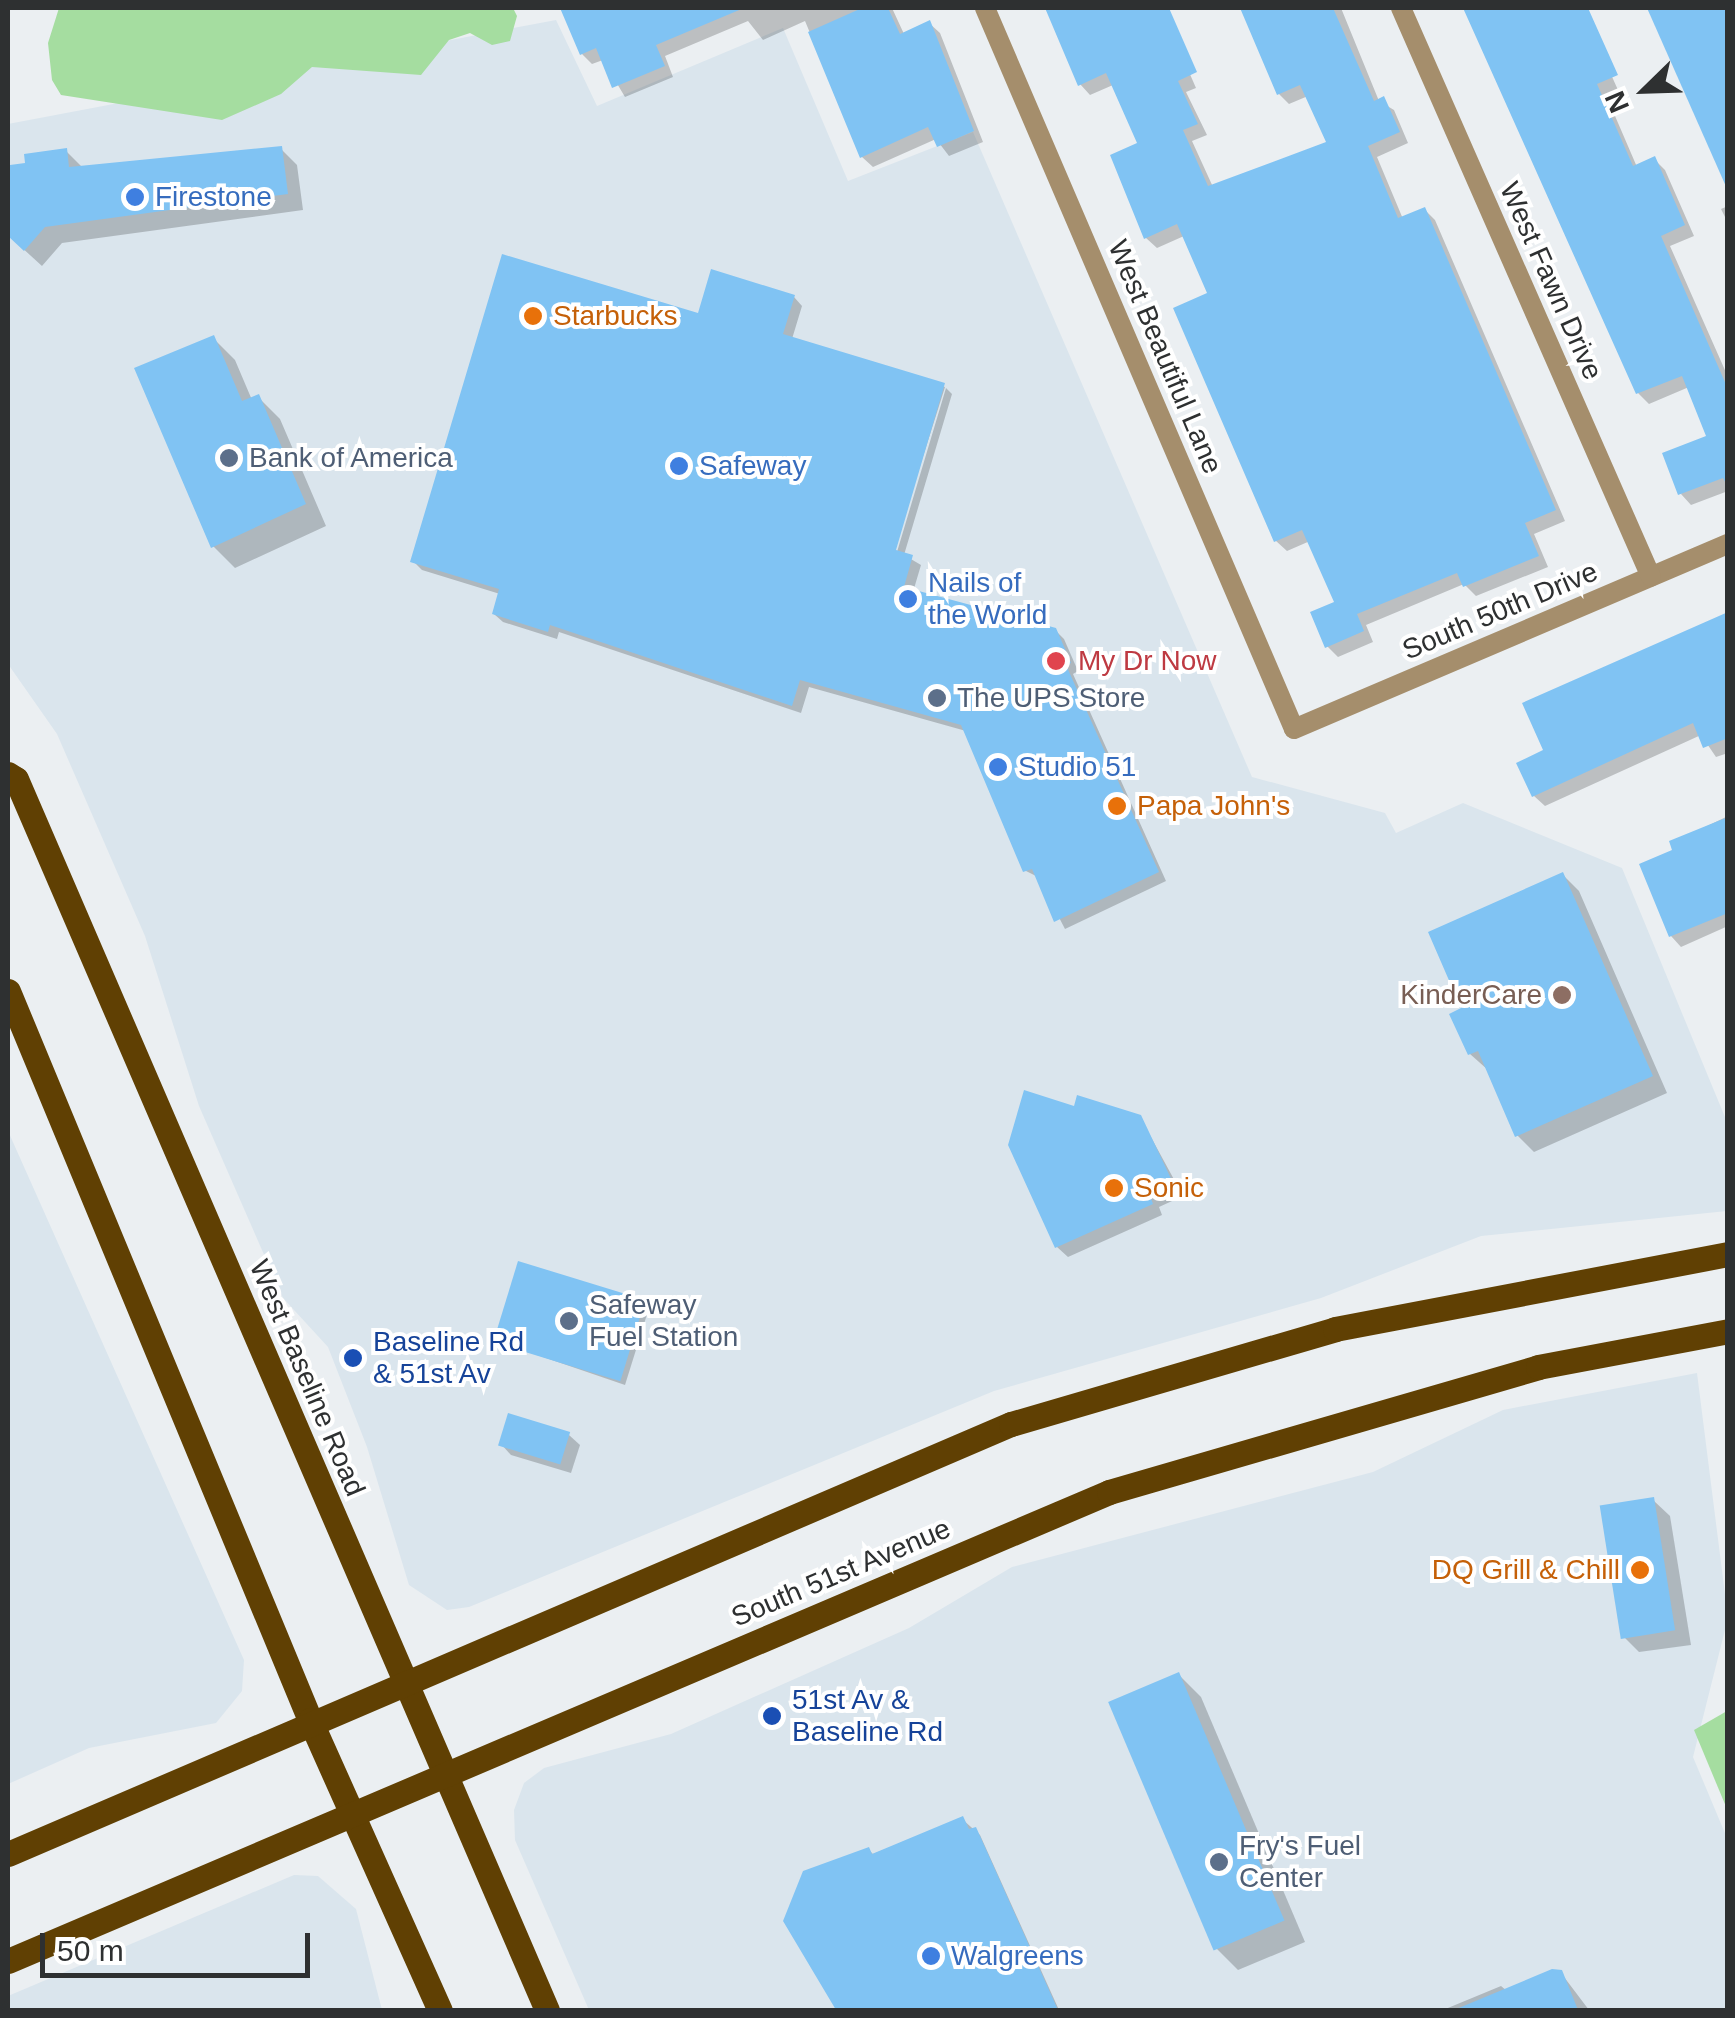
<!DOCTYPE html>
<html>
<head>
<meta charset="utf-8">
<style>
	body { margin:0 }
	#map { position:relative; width:1735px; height:2018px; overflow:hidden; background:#ebeff2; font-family:Helvetica,sans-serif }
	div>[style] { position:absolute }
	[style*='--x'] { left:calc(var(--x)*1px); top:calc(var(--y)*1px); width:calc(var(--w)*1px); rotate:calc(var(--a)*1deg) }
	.built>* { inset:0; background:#dae5ed }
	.green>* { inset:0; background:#a5dda0 }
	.shadow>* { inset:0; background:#0003 }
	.building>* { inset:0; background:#80c3f3; transform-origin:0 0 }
	.street>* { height:20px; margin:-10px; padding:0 10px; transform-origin:10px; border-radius:10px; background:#a58e6c }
	.primary>* { height:25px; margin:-12.5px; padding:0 12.5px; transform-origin:12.5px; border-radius:12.5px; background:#604003 }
	.dots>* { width:28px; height:28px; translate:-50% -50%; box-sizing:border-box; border:5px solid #fff; border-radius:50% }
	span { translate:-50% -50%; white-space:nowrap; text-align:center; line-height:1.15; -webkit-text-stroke:8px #fff; paint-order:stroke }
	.shop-label { font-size:28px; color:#366cbe }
	.left { translate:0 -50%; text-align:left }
	.street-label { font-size:28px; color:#2e3031 }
	.food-label { font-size:28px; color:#c56008 }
	.right { translate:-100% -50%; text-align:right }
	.service-label { font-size:28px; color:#4e5e75 }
	.health-label { font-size:28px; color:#be3a42 }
	.education-label { font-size:28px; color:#785e54 }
	.transit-label { font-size:28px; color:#164399 }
	.frame { position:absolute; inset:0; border:10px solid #2e3031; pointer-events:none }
	.north { position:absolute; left:1595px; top:40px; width:100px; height:100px; -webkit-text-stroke:8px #fff; paint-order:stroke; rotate:247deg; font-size:28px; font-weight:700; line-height:40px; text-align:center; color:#2e3031 }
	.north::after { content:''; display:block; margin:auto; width:35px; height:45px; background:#2e3031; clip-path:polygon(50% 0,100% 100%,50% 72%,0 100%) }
	.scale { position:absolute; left:40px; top:1933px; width:270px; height:45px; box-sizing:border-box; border:5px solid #2e3031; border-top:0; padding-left:12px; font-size:30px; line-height:35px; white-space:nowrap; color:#2e3031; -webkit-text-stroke:8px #fff; paint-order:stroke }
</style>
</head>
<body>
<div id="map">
	<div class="built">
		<i style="clip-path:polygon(556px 20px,597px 106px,783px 28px,848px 181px,973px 132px,1252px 777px,1385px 813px,1396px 833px,1463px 803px,1622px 868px,1727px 1122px,1727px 1211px,1481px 1236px,1321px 1298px,994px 1391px,469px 1607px,447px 1610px,409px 1585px,367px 1447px,328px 1347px,283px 1298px,199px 1106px,145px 936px,57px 734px,8px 664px,8px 124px)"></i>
		<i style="clip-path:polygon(8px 1131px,244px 1660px,242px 1691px,216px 1723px,89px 1748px,8px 1784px)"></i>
		<i style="clip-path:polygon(1697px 1373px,1728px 1618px,1693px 1757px,1727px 1838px,1727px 2010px,589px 2010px,515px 1840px,514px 1810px,524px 1783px,544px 1768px,671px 1734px,909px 1628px,1012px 1567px,1373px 1472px,1503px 1410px)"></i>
		<i style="clip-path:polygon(294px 1875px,318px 1876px,356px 1909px,382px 2010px,8px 2010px,8px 1996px)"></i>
	</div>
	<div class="green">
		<i style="clip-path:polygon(59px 8px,513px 8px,517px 16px,510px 41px,492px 45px,470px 33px,449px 40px,421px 75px,312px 67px,281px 94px,222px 120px,61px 95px,52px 80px,48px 43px)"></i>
		<i style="clip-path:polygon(1727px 1711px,1727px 1809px,1694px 1730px)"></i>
	</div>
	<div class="shadow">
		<i style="clip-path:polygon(563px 8px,892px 8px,904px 34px,929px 23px,940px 33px,983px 142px,949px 156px,936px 139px,873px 167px,862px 157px,805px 21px,763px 40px,748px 21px,665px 56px,673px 77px,625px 97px,603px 60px,592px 64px,582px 54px)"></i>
		<i style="clip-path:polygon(1060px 8px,1161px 8px,1196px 88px,1186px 92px,1207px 135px,1192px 141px,1213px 187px,1329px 144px,1308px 96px,1289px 104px,1279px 94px,1242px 8px,1341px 8px,1379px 101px,1394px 110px,1408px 143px,1377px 157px,1403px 219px,1425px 210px,1435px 220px,1565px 521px,1534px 534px,1548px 567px,1476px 596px,1464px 584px,1366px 625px,1373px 642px,1338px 657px,1327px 646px,1338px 603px,1310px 541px,1287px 551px,1276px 541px,1210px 294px,1184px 236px,1157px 248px,1146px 238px,1140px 145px,1113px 85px,1090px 95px,1080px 84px,1049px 12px)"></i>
		<i style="clip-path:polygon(1465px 8px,1581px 8px,1618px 90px,1606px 95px,1637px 167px,1654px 159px,1665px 170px,1694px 236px,1670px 246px,1728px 377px,1728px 491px,1691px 505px,1681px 494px,1709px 438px,1689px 387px,1649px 404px,1638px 393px)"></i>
		<i style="clip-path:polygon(281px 149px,297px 165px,303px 210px,62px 243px,42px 266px,8px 235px,8px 183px,66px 151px,83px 168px)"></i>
		<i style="clip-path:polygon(1728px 206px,1728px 223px,1721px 209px)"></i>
		<i style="clip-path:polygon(794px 297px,802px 306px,792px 339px,945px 387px,890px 561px,894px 562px,946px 388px,952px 394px,904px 555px,921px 565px,913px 592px,1055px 630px,1064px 639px,1078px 671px,1073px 674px,1166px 881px,1065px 929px,1038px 877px,1026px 871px,966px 731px,809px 687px,801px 713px,559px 632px,557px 639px,503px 622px,494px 614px,500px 594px,422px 570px,413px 561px,699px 317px)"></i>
		<i style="clip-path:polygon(213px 338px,235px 360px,252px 400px,258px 397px,280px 419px,326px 526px,235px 568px,213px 546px)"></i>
		<i style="clip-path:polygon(1728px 617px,1728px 753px,1716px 757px,1701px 735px,1545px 806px,1534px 796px,1546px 752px)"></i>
		<i style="clip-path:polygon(1728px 816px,1728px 926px,1681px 947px,1671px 936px,1672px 843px)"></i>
		<i style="clip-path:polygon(1563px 875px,1579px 891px,1667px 1093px,1534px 1152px,1517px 1135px,1488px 1070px,1470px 1054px,1465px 1010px)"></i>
		<i style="clip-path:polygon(1076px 1109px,1140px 1117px,1183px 1196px,1159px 1207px,1162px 1215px,1068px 1257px,1057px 1247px)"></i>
		<i style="clip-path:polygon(644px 1304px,649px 1308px,625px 1385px,496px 1341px)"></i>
		<i style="clip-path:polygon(569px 1435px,580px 1445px,571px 1473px,511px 1455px,501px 1444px)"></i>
		<i style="clip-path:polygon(1653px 1500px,1670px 1516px,1691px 1645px,1639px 1652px,1622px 1635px)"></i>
		<i style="clip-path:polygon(1179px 1675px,1201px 1697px,1305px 1942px,1238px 1970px,1216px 1948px)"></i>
		<i style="clip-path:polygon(962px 1819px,980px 1835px,1059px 2010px,838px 2010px,786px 1921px,868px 1849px,873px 1854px)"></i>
		<i style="clip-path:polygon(1561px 1973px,1589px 2010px,1443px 2010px,1501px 1986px,1507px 1991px)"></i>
	</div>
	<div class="building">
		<i style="clip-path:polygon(560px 8px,744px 8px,656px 45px,665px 66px,612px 88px,596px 48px,580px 55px)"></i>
		<i style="clip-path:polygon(862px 8px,888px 8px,900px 34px,930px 20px,974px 131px,937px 147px,928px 127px,860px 158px,808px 32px)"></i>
		<i style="clip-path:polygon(1045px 8px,1169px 8px,1197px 72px,1178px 81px,1198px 124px,1183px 130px,1208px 186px,1326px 142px,1300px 85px,1277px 95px,1240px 8px,1333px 8px,1374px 101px,1384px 96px,1400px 132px,1368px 146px,1398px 218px,1425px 207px,1556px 510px,1525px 523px,1539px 556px,1463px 587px,1457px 573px,1357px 614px,1364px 631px,1325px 648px,1310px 612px,1334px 602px,1302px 530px,1274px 542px,1173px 308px,1207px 293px,1177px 224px,1144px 239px,1110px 155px,1137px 143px,1106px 73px,1078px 86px)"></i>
		<i style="clip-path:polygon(1463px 8px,1588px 8px,1618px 75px,1597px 84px,1633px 166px,1655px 156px,1685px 225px,1661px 236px,1728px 389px,1728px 487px,1723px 478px,1678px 495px,1662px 453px,1706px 436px,1682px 376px,1636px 394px)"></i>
		<i style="clip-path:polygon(1647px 8px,1728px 8px,1728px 191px)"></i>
		<i style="clip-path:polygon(282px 146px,288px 194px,45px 227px,24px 251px,8px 236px,10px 165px,25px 163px,24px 154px,67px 148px,69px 167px)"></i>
		<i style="clip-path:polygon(502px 254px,698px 313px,711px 269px,795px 295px,783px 334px,945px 383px,896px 550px,913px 555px,904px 587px,1056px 628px,1071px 663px,1066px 665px,1159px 872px,1054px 922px,1032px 869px,1023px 872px,961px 725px,800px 680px,792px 706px,550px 625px,548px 632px,492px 614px,499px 589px,410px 562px)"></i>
		<i style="clip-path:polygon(214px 335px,242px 401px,259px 394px,306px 504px,211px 548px,134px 368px)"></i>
		<i style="clip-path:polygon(1728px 612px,1728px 738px,1703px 748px,1693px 723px,1532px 797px,1516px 763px,1543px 750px,1522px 703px)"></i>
		<i style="clip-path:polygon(1728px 817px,1728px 913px,1669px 937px,1639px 864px,1672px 850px,1669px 841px)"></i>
		<i style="clip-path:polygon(1563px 872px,1653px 1076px,1515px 1137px,1478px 1051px,1468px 1055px,1449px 1014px,1461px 1008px,1428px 932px)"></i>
		<i style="clip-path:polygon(1024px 1090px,1074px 1106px,1077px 1095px,1141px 1115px,1174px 1185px,1150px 1196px,1153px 1204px,1055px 1248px,1008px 1145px)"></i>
		<i style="left:518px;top:1261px;width:133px;height:85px;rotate:17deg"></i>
		<i style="left:508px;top:1413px;width:65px;height:34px;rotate:17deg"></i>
		<i style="left:1654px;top:1497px;width:135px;height:55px;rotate:81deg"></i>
		<i style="left:1179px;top:1672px;width:270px;height:77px;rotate:67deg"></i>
		<i style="clip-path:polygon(963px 1816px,969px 1829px,976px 1827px,1058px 2010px,836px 2010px,783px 1921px,803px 1871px,869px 1847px,872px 1854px)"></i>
		<i style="clip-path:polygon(1552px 1969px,1562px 1970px,1578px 2010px,1454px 2010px)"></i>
	</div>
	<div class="street">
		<i style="--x:985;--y:8;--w:784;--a:66.8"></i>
		<i style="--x:1294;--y:729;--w:472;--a:-23.1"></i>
		<i style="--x:1401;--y:8;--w:621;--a:66.28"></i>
	</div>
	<div class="primary">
		<i style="--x:8;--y:774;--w:9;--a:32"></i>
		<i style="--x:16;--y:779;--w:1341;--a:66.67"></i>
		<i style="--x:8;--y:991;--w:789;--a:67.5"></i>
		<i style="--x:310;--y:1720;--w:318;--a:65.9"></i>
		<i style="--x:8;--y:1854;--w:1091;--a:-23.21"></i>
		<i style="--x:1011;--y:1424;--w:338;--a:-16.3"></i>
		<i style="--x:1335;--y:1329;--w:400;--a:-10.8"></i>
		<i style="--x:8;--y:1961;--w:1197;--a:-23.07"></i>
		<i style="--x:1109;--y:1492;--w:447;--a:-16.2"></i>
		<i style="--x:1538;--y:1367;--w:193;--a:-10.7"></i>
	</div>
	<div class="dots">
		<i style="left:135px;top:197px;background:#3f7fe0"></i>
		<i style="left:533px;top:316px;background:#e8710a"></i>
		<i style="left:229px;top:458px;background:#5c6f8a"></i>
		<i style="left:679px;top:466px;background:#3f7fe0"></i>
		<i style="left:908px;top:599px;background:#3f7fe0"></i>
		<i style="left:1056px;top:661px;background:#e0444e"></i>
		<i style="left:937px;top:698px;background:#5c6f8a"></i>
		<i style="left:998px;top:767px;background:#3f7fe0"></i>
		<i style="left:1117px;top:806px;background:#e8710a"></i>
		<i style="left:1562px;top:995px;background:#8d6e63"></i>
		<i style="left:1114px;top:1188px;background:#e8710a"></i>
		<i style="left:569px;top:1321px;background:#5c6f8a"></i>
		<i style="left:353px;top:1358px;background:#1a4fb4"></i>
		<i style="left:1640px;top:1570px;background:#e8710a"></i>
		<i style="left:772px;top:1716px;background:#1a4fb4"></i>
		<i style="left:1219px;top:1862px;background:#5c6f8a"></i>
		<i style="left:931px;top:1956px;background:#3f7fe0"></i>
	</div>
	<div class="shop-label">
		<span class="left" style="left:155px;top:197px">Firestone</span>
		<span class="left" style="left:699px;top:466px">Safeway</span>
		<span class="left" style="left:928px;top:599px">Nails of<br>the World</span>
		<span class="left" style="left:1018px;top:767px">Studio 51</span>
		<span class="left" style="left:951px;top:1956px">Walgreens</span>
	</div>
	<div class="street-label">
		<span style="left:1551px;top:281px;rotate:66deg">West Fawn Drive</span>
		<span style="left:1165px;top:357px;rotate:67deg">West Beautiful Lane</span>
		<span style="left:1500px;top:611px;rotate:-23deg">South 50th Drive</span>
		<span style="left:307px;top:1378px;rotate:67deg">West Baseline Road</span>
		<span style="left:841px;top:1573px;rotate:-23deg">South 51st Avenue</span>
	</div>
	<div class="food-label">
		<span class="left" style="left:553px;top:316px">Starbucks</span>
		<span class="left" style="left:1137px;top:806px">Papa John's</span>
		<span class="left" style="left:1134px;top:1188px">Sonic</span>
		<span class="right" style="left:1620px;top:1570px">DQ Grill &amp; Chill</span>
	</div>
	<div class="service-label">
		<span class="left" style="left:249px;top:458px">Bank of America</span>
		<span class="left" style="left:957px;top:698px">The UPS Store</span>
		<span class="left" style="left:589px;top:1321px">Safeway<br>Fuel Station</span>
		<span class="left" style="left:1239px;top:1862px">Fry's Fuel<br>Center</span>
	</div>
	<div class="health-label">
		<span class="left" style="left:1078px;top:661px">My Dr Now</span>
	</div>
	<div class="education-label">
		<span class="right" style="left:1542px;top:995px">KinderCare</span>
	</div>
	<div class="transit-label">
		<span class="left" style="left:373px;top:1358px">Baseline Rd<br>&amp; 51st Av</span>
		<span class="left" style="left:792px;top:1716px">51st Av &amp;<br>Baseline Rd</span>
	</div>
	<div class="frame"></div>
	<div class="north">N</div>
	<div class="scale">50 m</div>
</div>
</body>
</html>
